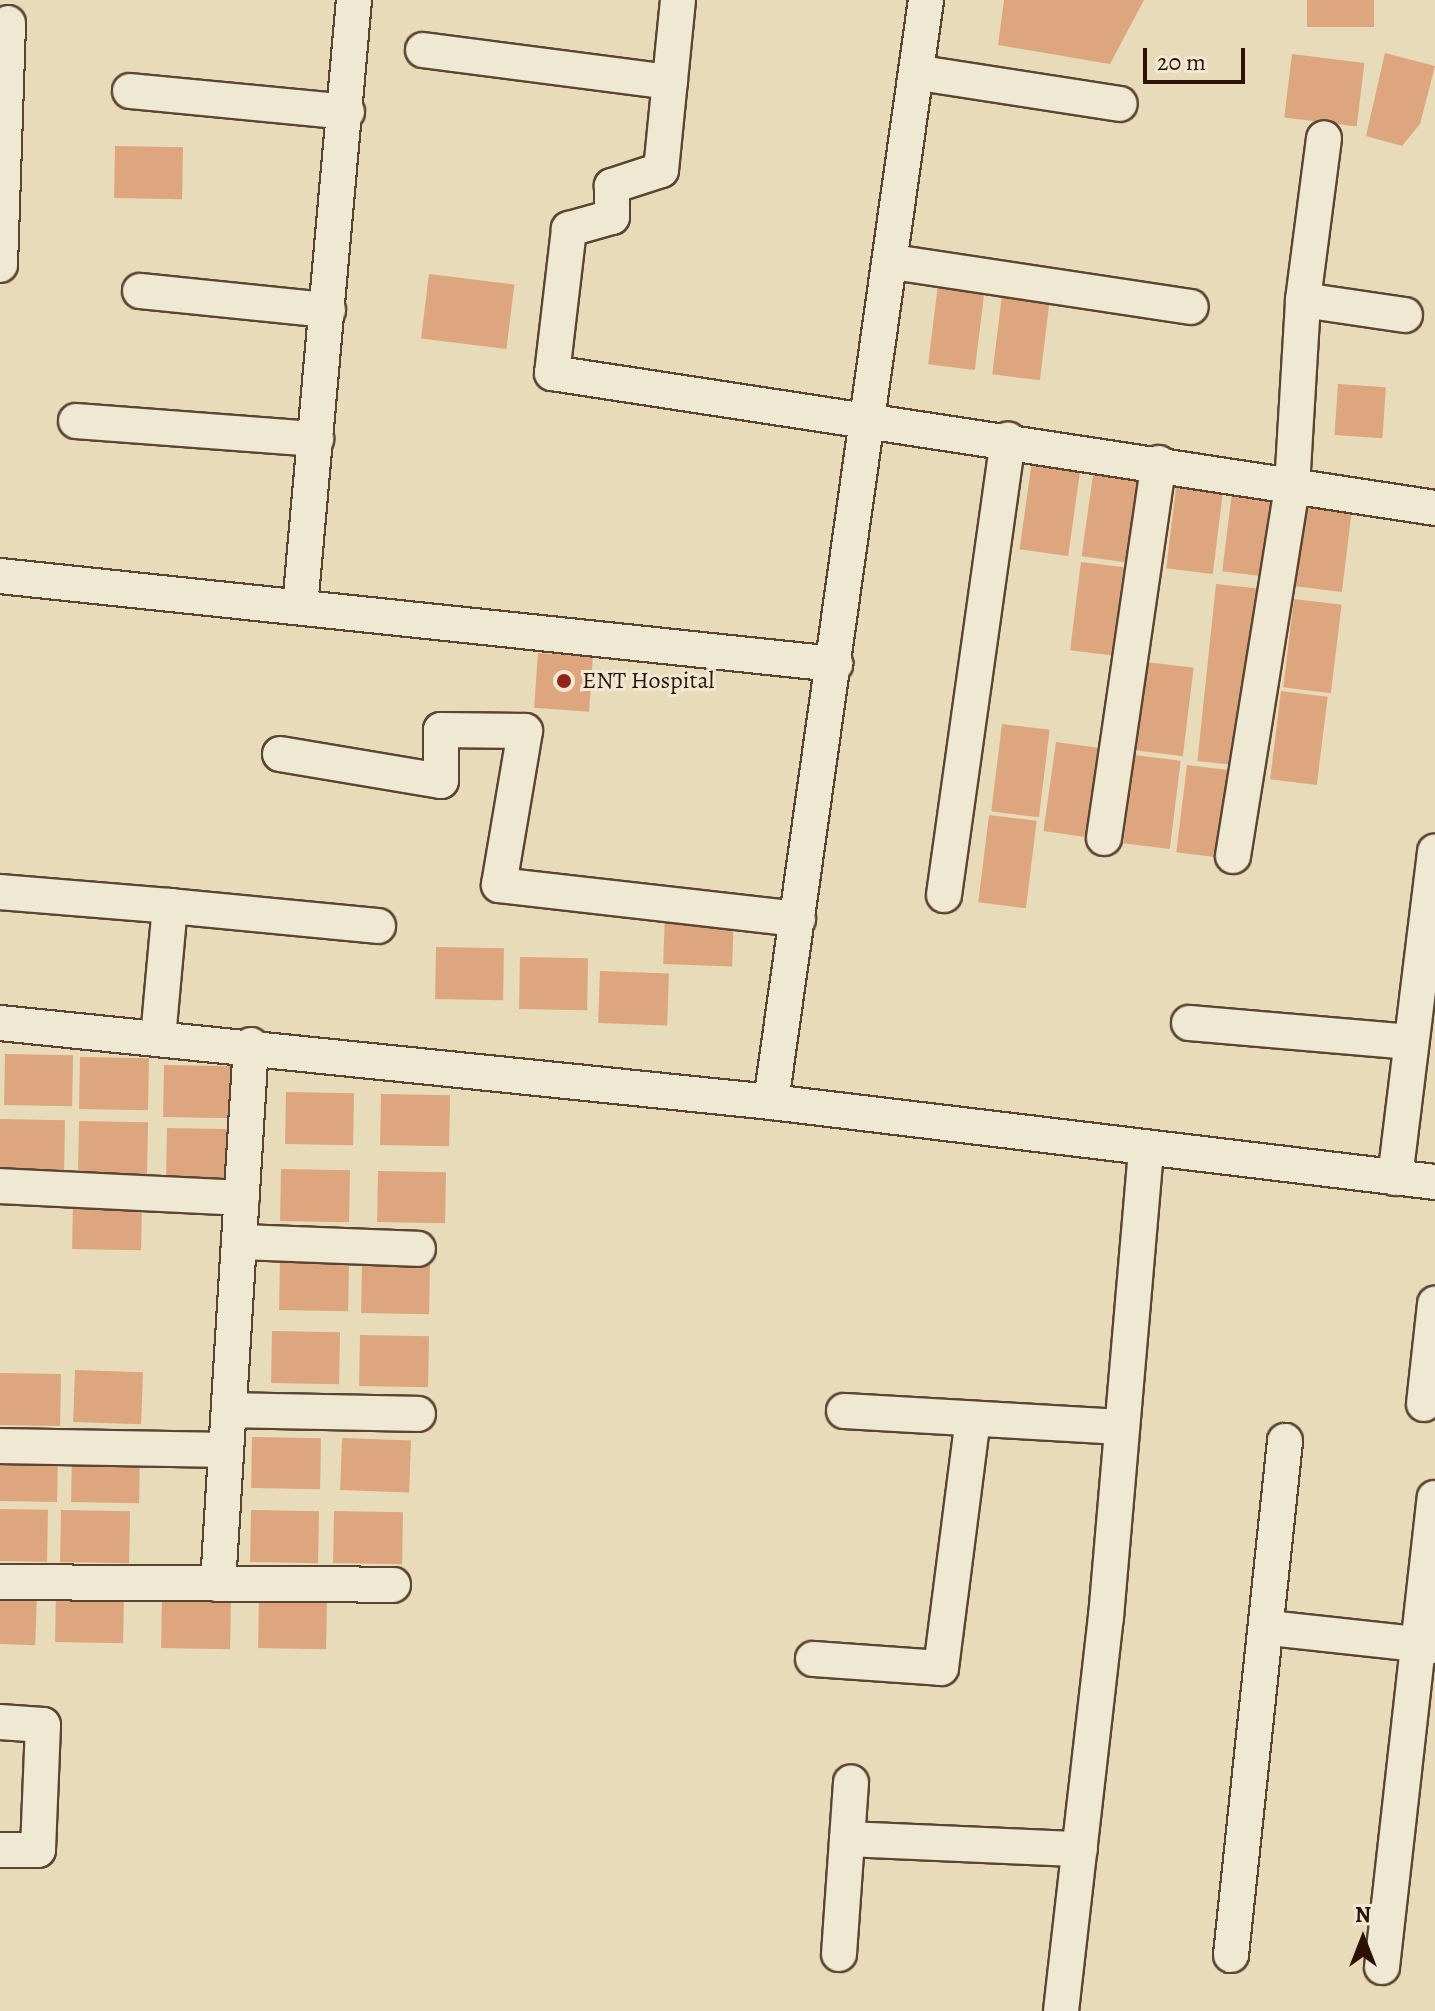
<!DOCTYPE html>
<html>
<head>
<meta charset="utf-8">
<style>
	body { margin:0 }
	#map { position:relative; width:1435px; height:2011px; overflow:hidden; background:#e7dbba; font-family:Alegreya,serif }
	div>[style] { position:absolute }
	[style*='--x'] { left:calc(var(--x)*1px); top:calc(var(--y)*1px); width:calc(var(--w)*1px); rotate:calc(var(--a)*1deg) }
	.building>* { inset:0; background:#dda67e; transform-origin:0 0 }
	.roads { filter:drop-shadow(2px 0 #5c4432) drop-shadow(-2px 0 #5c4432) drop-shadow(0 2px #5c4432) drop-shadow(0 -2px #5c4432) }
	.minor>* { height:34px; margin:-17px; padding:0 17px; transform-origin:17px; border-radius:17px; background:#efe8d2 }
	.dots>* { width:22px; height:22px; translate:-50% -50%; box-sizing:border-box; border:4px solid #efe8d2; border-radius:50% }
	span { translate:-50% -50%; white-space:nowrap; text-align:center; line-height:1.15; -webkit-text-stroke:6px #efe8d2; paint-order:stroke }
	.poi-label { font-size:24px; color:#2d1104 }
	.left { translate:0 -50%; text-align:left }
	.north { position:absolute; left:1323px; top:1899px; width:80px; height:80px; -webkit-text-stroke:6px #efe8d2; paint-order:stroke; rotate:0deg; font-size:22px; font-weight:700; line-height:32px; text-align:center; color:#2d1104 }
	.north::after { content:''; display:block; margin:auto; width:28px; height:36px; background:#2d1104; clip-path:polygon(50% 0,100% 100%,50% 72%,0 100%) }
	.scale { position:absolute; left:1143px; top:48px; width:102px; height:36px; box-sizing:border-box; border:4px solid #2d1104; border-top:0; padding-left:10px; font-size:24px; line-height:28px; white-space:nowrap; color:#2d1104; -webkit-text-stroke:6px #efe8d2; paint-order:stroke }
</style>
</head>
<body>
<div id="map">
	<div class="building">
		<i style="clip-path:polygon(1004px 0,1144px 0,1110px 64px,998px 45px)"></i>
		<i style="left:1307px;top:0;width:67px;height:27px"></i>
		<i style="clip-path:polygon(1385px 53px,1435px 66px,1420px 124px,1402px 146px,1366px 136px)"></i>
		<i style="left:1292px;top:54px;width:73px;height:64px;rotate:7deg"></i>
		<i style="left:115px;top:146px;width:68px;height:52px;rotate:1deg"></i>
		<i style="left:429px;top:274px;width:86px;height:65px;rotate:7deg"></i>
		<i style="left:939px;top:276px;width:47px;height:89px;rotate:7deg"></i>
		<i style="left:1003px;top:287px;width:48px;height:88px;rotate:7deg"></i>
		<i style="left:1338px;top:384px;width:48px;height:51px;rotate:4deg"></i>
		<i style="left:1032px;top:461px;width:49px;height:89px;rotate:8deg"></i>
		<i style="left:1094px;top:468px;width:48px;height:89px;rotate:8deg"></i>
		<i style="left:1177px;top:480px;width:47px;height:89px;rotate:7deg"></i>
		<i style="left:1233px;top:484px;width:47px;height:88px;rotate:7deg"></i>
		<i style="left:1306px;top:498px;width:47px;height:89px;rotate:7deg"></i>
		<i style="left:1081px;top:562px;width:47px;height:89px;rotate:7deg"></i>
		<i style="left:1216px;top:584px;width:47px;height:178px;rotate:6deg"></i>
		<i style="left:1294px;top:599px;width:48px;height:89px;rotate:7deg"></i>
		<i style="left:538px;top:653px;width:55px;height:55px;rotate:4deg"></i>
		<i style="left:1146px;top:662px;width:48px;height:89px;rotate:7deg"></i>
		<i style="left:1281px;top:691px;width:47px;height:89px;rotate:7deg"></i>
		<i style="left:1002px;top:724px;width:48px;height:88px;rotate:7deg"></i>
		<i style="left:1056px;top:742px;width:49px;height:90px;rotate:8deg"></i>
		<i style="left:1134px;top:755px;width:47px;height:89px;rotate:7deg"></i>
		<i style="left:1187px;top:765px;width:47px;height:88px;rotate:7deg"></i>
		<i style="left:989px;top:815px;width:48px;height:88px;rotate:7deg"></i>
		<i style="left:665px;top:912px;width:69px;height:52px;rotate:2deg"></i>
		<i style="left:436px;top:947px;width:68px;height:52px;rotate:1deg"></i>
		<i style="left:520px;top:957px;width:68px;height:52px;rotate:1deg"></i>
		<i style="left:600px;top:971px;width:69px;height:52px;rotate:2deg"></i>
		<i style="left:5px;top:1054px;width:68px;height:51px;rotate:1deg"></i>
		<i style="left:80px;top:1057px;width:69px;height:52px;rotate:1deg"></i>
		<i style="left:164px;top:1065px;width:68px;height:52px;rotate:1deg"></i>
		<i style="left:286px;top:1092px;width:68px;height:52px;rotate:1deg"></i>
		<i style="left:381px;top:1094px;width:69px;height:51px;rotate:1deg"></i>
		<i style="left:0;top:1119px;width:65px;height:52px;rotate:1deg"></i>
		<i style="left:79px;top:1121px;width:69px;height:52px;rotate:1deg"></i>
		<i style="left:167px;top:1128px;width:69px;height:52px;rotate:1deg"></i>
		<i style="left:281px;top:1169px;width:69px;height:52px;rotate:1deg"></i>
		<i style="left:378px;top:1171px;width:68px;height:51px;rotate:1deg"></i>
		<i style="left:73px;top:1198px;width:69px;height:51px;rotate:1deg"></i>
		<i style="left:280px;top:1259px;width:69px;height:51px;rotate:1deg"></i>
		<i style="left:362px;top:1262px;width:68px;height:51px;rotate:1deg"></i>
		<i style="left:272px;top:1331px;width:68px;height:52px;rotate:1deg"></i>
		<i style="left:360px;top:1335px;width:69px;height:51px;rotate:1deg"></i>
		<i style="left:75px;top:1370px;width:68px;height:52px;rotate:2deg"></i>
		<i style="left:0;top:1373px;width:61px;height:52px;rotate:1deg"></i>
		<i style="left:252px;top:1437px;width:69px;height:51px;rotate:1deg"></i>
		<i style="left:342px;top:1438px;width:69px;height:52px;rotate:2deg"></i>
		<i style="left:0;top:1450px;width:58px;height:51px;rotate:1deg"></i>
		<i style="left:72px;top:1451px;width:68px;height:51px;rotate:1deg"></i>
		<i style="left:0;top:1509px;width:48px;height:52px;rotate:1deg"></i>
		<i style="left:61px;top:1510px;width:69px;height:52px;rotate:1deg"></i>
		<i style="left:251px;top:1510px;width:68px;height:52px;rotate:1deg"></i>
		<i style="left:334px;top:1511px;width:69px;height:52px;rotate:1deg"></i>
		<i style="left:56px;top:1590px;width:68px;height:52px;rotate:1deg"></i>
		<i style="left:0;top:1593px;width:37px;height:51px;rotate:2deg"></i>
		<i style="left:162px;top:1596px;width:69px;height:52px;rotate:1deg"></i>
		<i style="left:259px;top:1596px;width:68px;height:52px;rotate:1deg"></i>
	</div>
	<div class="roads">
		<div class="minor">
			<i style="--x:678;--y:0;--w:171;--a:95.7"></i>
			<i style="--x:661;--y:170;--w:52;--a:161.9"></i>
			<i style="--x:612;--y:186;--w:31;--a:90"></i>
			<i style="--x:612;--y:217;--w:45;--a:164.4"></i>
			<i style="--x:569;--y:229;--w:145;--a:96.7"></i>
			<i style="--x:552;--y:373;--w:893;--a:8.69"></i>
			<i style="--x:926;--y:0;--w:1113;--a:98.01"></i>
			<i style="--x:771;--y:1102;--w:669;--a:6.87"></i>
			<i style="--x:423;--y:50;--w:249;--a:7.4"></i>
			<i style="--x:920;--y:73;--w:202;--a:8.8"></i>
			<i style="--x:130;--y:91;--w:218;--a:5.5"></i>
			<i style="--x:893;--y:262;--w:301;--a:8.6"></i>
			<i style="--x:0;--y:265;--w:242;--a:-88.1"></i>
			<i style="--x:140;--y:291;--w:189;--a:5.8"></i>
			<i style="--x:1303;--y:300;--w:103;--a:8.4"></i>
			<i style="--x:76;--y:421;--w:241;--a:4.3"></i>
			<i style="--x:0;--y:576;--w:840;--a:6.02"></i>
			<i style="--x:300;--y:607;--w:609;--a:-84.92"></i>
			<i style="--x:280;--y:754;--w:163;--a:9.5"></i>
			<i style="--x:441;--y:781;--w:51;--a:-90"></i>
			<i style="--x:441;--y:730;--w:84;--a:0.7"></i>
			<i style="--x:525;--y:731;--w:156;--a:99.6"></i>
			<i style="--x:499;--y:885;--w:301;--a:6.5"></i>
			<i style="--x:1104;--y:838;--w:379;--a:-81.7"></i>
			<i style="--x:1233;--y:856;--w:374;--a:-80.9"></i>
			<i style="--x:1292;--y:487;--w:187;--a:-86.6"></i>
			<i style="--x:1303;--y:300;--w:163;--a:-82.6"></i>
			<i style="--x:0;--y:892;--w:171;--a:4.7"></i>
			<i style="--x:170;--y:906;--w:132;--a:95.2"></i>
			<i style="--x:944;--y:895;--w:460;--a:-82"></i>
			<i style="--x:170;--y:906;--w:209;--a:5.5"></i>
			<i style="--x:0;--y:1023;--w:775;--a:5.85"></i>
			<i style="--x:1189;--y:1023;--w:223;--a:4.9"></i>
			<i style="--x:1395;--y:1178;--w:329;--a:-83"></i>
			<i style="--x:0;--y:1186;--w:242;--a:2.8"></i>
			<i style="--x:239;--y:1242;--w:179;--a:2.2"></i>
			<i style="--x:1424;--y:1404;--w:101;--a:-83.7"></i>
			<i style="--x:229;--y:1410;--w:189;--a:1.2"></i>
			<i style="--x:844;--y:1411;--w:278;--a:3.3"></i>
			<i style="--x:0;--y:1446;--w:226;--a:1"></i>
			<i style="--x:0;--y:1582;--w:393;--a:0.4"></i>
			<i style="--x:218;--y:1584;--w:540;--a:-86.5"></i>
			<i style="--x:1269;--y:1628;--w:167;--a:6.2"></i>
			<i style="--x:813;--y:1659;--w:128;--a:4"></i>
			<i style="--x:941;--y:1668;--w:251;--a:-82.7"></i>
			<i style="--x:0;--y:1722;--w:43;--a:4"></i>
			<i style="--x:43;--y:1725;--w:125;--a:92.3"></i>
			<i style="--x:38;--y:1850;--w:38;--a:180"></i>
			<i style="--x:847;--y:1839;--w:233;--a:2.5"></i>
			<i style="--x:839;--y:1954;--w:172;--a:-86"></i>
			<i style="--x:1231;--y:1955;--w:517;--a:-84"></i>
			<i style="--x:1382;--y:1967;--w:472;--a:-83.6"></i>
			<i style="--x:1061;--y:2011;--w:397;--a:-83.5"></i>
			<i style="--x:1106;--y:1617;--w:467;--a:-85.1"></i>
		</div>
	</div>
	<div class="dots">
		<i style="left:564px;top:681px;background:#8f2418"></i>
	</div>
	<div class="poi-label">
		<span class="left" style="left:582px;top:681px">ENT Hospital</span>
	</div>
	<div class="north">N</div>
	<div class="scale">20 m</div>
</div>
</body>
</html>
